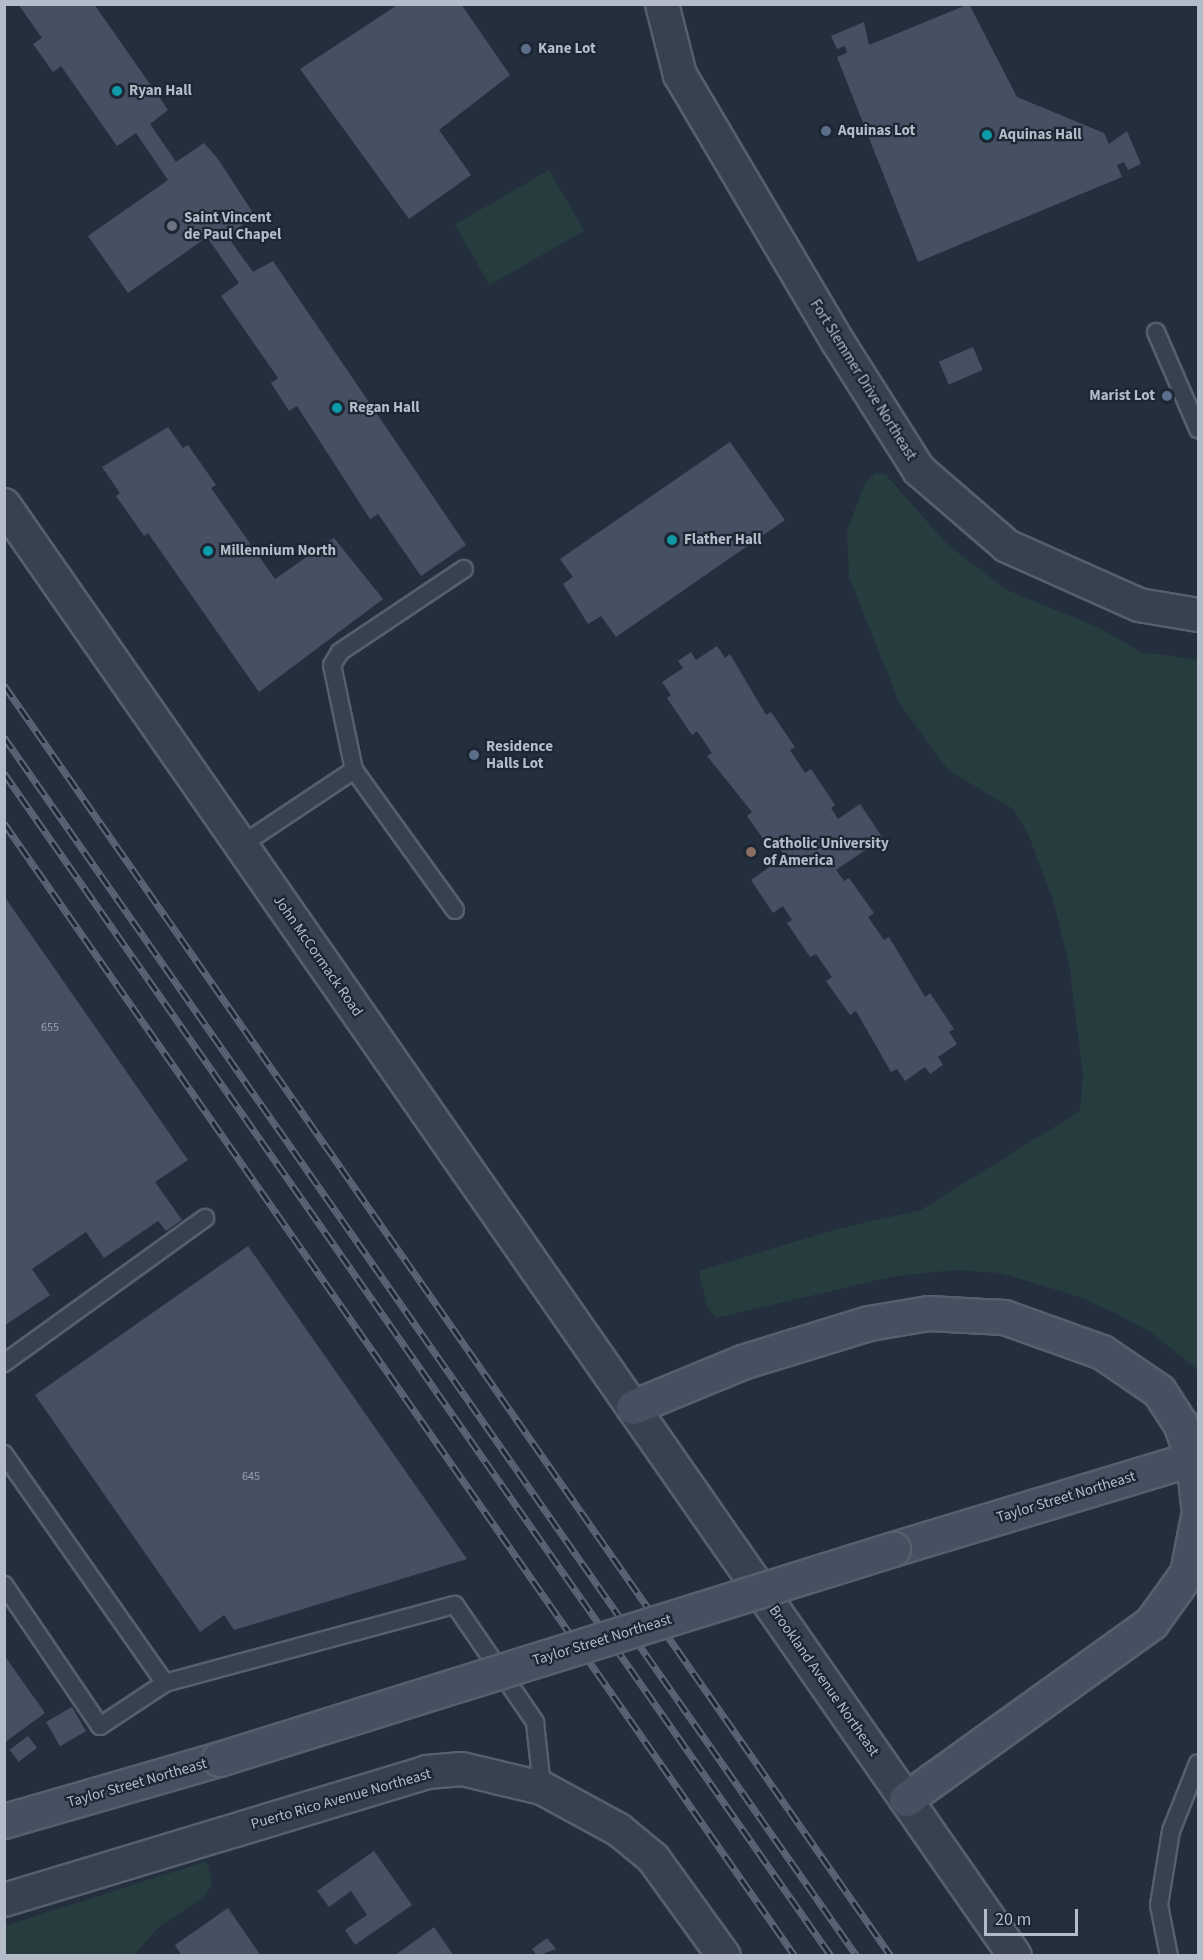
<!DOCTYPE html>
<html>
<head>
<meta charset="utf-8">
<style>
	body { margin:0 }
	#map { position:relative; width:1203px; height:1960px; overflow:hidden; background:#242f3e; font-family:"Source Sans 3",sans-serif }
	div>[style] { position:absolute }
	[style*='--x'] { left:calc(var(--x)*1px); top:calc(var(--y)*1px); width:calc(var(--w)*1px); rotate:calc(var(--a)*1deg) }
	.green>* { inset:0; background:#263c3f; transform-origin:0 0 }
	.building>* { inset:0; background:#455162; transform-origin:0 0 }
	.roads { filter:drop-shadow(2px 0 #565f6c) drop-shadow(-2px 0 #565f6c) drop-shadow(0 2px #565f6c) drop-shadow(0 -2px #565f6c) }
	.lane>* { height:16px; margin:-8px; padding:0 8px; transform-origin:8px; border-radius:8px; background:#38414e }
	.street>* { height:32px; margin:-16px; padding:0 16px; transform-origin:16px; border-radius:16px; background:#38414e }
	.secondary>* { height:33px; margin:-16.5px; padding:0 16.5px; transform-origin:16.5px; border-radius:16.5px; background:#465061 }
	.rail>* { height:7px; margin-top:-3.5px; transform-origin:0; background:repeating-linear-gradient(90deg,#1d2633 0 14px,#5a6575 0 28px); box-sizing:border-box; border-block:2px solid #5a6575 }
	.bridges { filter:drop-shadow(2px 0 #565f6c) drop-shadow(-2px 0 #565f6c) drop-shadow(0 2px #565f6c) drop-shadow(0 -2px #565f6c) }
	.secondary-bridge>* { height:33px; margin:-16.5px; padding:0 16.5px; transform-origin:16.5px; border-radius:16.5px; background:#465061 }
	.dots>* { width:16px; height:16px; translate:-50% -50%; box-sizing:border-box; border:3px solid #1d2633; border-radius:50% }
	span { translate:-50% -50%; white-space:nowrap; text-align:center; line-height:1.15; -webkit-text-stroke:4.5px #1d2633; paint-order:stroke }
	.number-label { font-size:12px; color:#98a1af }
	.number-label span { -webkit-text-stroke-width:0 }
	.poi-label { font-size:15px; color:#b4bcc9; font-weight:700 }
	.left { translate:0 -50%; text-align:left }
	.right { translate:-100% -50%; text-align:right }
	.street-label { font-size:15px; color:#b4bcc9 }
	.frame { position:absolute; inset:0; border:6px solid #b4bcc9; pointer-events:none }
	.scale { position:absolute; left:984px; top:1909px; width:94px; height:27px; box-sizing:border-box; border:3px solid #b4bcc9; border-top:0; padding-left:8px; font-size:18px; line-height:21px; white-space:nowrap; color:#b4bcc9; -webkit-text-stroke:4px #1d2633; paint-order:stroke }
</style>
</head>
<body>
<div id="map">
	<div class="green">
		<i style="left:549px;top:170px;width:70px;height:109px;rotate:60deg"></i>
		<i style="clip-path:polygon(875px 473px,885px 474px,947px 544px,1005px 589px,1099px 628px,1141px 652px,1198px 660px,1198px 1370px,1149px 1331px,1119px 1315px,1080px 1297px,1000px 1273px,956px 1270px,895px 1276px,716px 1318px,707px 1306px,699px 1271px,837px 1229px,921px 1210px,1080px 1111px,1083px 1075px,1070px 969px,1053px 899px,1028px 834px,1013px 809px,948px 770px,900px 704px,849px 577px,847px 531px,865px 484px)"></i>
		<i style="clip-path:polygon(207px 1861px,212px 1884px,205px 1896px,159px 1927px,134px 1955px,5px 1955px,5px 1926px)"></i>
	</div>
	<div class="building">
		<i style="clip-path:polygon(18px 4px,94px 4px,168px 110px,150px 124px,176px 162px,204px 143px,218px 159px,255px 216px,227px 236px,253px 272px,273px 261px,466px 545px,421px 576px,378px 514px,370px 519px,297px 406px,289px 411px,271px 383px,278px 378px,221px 296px,239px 283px,207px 237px,128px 293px,88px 236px,168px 180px,136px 133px,117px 146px,61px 66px,53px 72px,33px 44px,42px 38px)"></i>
		<i style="clip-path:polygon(399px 4px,461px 4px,510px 75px,439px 130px,471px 175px,409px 219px,300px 69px)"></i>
		<i style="clip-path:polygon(969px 4px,1017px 97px,1104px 133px,1109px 144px,1127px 131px,1141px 164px,1128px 170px,1124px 162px,1117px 165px,1122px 177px,918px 262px,837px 57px,847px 53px,845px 46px,837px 49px,831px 36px,864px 22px,869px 45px)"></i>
		<i style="left:973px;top:347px;width:25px;height:37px;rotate:67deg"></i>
		<i style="clip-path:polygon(168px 427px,183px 448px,188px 445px,216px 485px,211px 488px,275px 579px,334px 538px,383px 599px,259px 692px,148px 533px,144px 536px,116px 496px,120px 493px,102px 467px)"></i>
		<i style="clip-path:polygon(730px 442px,785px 520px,616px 637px,601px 616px,588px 624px,563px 584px,573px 577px,560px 559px)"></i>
		<i style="clip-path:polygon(717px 646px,725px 658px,730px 654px,766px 715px,771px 712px,795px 747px,790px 750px,805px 773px,811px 769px,835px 805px,831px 808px,838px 819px,860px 804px,883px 838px,836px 870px,844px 881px,849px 878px,874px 913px,868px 917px,884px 940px,889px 937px,925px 997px,930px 993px,954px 1029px,949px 1032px,957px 1044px,938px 1057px,943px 1065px,930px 1074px,925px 1067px,905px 1081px,897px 1069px,891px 1072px,856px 1011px,850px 1015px,826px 981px,832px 977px,816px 954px,810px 957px,787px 923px,792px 920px,783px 906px,773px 913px,751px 880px,785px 856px,778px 846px,771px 850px,747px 816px,752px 812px,707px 756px,712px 753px,697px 731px,692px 735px,667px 698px,671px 695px,662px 682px,683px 668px,678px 661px,691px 652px,696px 660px)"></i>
		<i style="clip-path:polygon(4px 896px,188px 1160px,155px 1182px,182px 1220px,166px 1231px,158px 1221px,104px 1258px,86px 1232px,32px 1269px,50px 1295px,4px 1326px)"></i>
		<i style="clip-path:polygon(248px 1246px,467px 1559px,234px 1630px,224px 1615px,200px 1632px,35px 1395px)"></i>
		<i style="clip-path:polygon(4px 1655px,45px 1713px,4px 1743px)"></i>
		<i style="left:72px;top:1707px;width:28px;height:30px;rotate:60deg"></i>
		<i style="left:28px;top:1736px;width:15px;height:23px;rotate:53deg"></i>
		<i style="clip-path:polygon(374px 1851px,412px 1905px,355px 1945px,345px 1930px,367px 1915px,351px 1891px,329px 1907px,317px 1891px)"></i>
		<i style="clip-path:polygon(228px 1908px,261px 1956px,182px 1956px,175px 1945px)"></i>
		<i style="clip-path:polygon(434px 1927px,454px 1956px,394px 1956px)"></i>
		<i style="clip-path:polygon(547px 1938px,556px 1949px,537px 1956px,532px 1949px)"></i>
	</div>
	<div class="roads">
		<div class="lane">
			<i style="--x:1156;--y:332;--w:106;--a:66.6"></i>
			<i style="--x:240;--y:846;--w:137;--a:-33.7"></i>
			<i style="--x:455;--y:910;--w:173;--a:-125.8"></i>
			<i style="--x:354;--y:770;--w:107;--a:-101.8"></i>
			<i style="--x:332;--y:665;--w:15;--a:-58"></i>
			<i style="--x:340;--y:652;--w:149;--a:-33.8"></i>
			<i style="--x:4;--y:1363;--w:248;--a:-35.8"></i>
			<i style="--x:4;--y:1454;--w:280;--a:54.9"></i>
			<i style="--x:165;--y:1683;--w:78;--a:146.5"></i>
			<i style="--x:100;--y:1726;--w:171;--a:-124.2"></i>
			<i style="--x:165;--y:1683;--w:300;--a:-15.1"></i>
			<i style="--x:455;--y:1605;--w:142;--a:55.6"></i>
			<i style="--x:535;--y:1722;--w:66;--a:83.9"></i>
			<i style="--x:1169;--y:1956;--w:52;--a:-101.1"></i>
			<i style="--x:1159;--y:1905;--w:75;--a:-80.8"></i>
			<i style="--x:1171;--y:1831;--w:73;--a:-68.3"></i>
		</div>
		<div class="street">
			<i style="--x:662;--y:4;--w:73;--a:75.8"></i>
			<i style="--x:680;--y:75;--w:310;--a:59.4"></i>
			<i style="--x:838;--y:342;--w:151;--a:57.7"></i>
			<i style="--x:919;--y:470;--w:116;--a:40.8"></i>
			<i style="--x:1007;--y:546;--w:145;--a:24.1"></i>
			<i style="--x:1139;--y:605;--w:60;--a:9.6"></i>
			<i style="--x:4;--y:505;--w:1768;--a:55.13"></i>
			<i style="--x:4;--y:1900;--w:442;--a:-16.8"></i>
			<i style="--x:427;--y:1772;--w:35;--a:-5"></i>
			<i style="--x:462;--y:1769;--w:82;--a:13.4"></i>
			<i style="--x:542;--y:1788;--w:88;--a:28.6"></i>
			<i style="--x:619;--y:1830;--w:44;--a:39.5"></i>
			<i style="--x:653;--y:1858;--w:121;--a:54.1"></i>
		</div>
		<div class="secondary">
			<i style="--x:633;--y:1407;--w:118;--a:-22.4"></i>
			<i style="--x:742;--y:1362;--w:133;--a:-17.1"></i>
			<i style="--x:869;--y:1323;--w:60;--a:-9.6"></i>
			<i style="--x:928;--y:1313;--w:76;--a:3"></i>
			<i style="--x:1004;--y:1317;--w:104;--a:19.7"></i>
			<i style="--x:1102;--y:1352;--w:69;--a:34.4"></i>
			<i style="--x:1159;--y:1391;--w:38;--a:57"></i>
			<i style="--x:1180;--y:1423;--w:38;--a:70"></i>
			<i style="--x:1193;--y:1459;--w:46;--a:83.8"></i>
			<i style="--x:893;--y:1549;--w:319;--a:-16.8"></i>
			<i style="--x:906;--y:1799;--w:302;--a:-35.7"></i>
			<i style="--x:1151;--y:1623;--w:62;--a:-54.2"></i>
			<i style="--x:1187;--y:1573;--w:58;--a:-79.1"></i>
			<i style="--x:4;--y:1821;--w:224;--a:-16.1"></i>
		</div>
	</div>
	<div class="rail">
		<i style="--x:4;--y:685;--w:1550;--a:55.09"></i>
		<i style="--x:4;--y:737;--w:1488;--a:55.02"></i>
		<i style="--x:4;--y:773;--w:1443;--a:55.04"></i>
		<i style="--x:4;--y:823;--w:1382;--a:55.08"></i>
	</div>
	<div class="bridges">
		<div class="secondary-bridge">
			<i style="--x:219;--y:1759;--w:706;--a:-17.31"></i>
		</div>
	</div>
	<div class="dots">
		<i style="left:526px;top:49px;background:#5c6f8a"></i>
		<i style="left:117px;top:91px;background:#0f9aa8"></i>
		<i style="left:826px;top:131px;background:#5c6f8a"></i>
		<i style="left:987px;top:135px;background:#0f9aa8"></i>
		<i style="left:172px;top:226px;background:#6b7280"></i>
		<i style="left:1167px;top:396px;background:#5c6f8a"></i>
		<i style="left:337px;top:408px;background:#0f9aa8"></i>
		<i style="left:672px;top:540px;background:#0f9aa8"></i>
		<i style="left:208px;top:551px;background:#0f9aa8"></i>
		<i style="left:474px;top:755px;background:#5c6f8a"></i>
		<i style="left:751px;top:852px;background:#8d6e63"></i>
	</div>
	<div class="number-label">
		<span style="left:50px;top:1028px">655</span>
		<span style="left:251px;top:1477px">645</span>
	</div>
	<div class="poi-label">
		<span class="left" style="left:538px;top:49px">Kane Lot</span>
		<span class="left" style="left:129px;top:91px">Ryan Hall</span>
		<span class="left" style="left:838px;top:131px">Aquinas Lot</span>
		<span class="left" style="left:999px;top:135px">Aquinas Hall</span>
		<span class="left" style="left:184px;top:226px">Saint Vincent<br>de Paul Chapel</span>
		<span class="right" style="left:1155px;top:396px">Marist Lot</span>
		<span class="left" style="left:349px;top:408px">Regan Hall</span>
		<span class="left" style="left:684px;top:540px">Flather Hall</span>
		<span class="left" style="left:220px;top:551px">Millennium North</span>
		<span class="left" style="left:486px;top:755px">Residence<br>Halls Lot</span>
		<span class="left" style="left:763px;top:852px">Catholic University<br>of America</span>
	</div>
	<div class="street-label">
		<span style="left:863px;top:380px;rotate:58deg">Fort Slemmer Drive Northeast</span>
		<span style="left:318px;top:956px;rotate:55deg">John McCormack Road</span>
		<span style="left:1066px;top:1497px;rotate:-17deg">Taylor Street Northeast</span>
		<span style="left:602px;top:1640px;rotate:-17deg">Taylor Street Northeast</span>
		<span style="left:824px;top:1681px;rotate:55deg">Brookland Avenue Northeast</span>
		<span style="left:137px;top:1783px;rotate:-16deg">Taylor Street Northeast</span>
		<span style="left:341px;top:1799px;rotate:-16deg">Puerto Rico Avenue Northeast</span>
	</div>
	<div class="frame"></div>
	<div class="scale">20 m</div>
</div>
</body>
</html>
